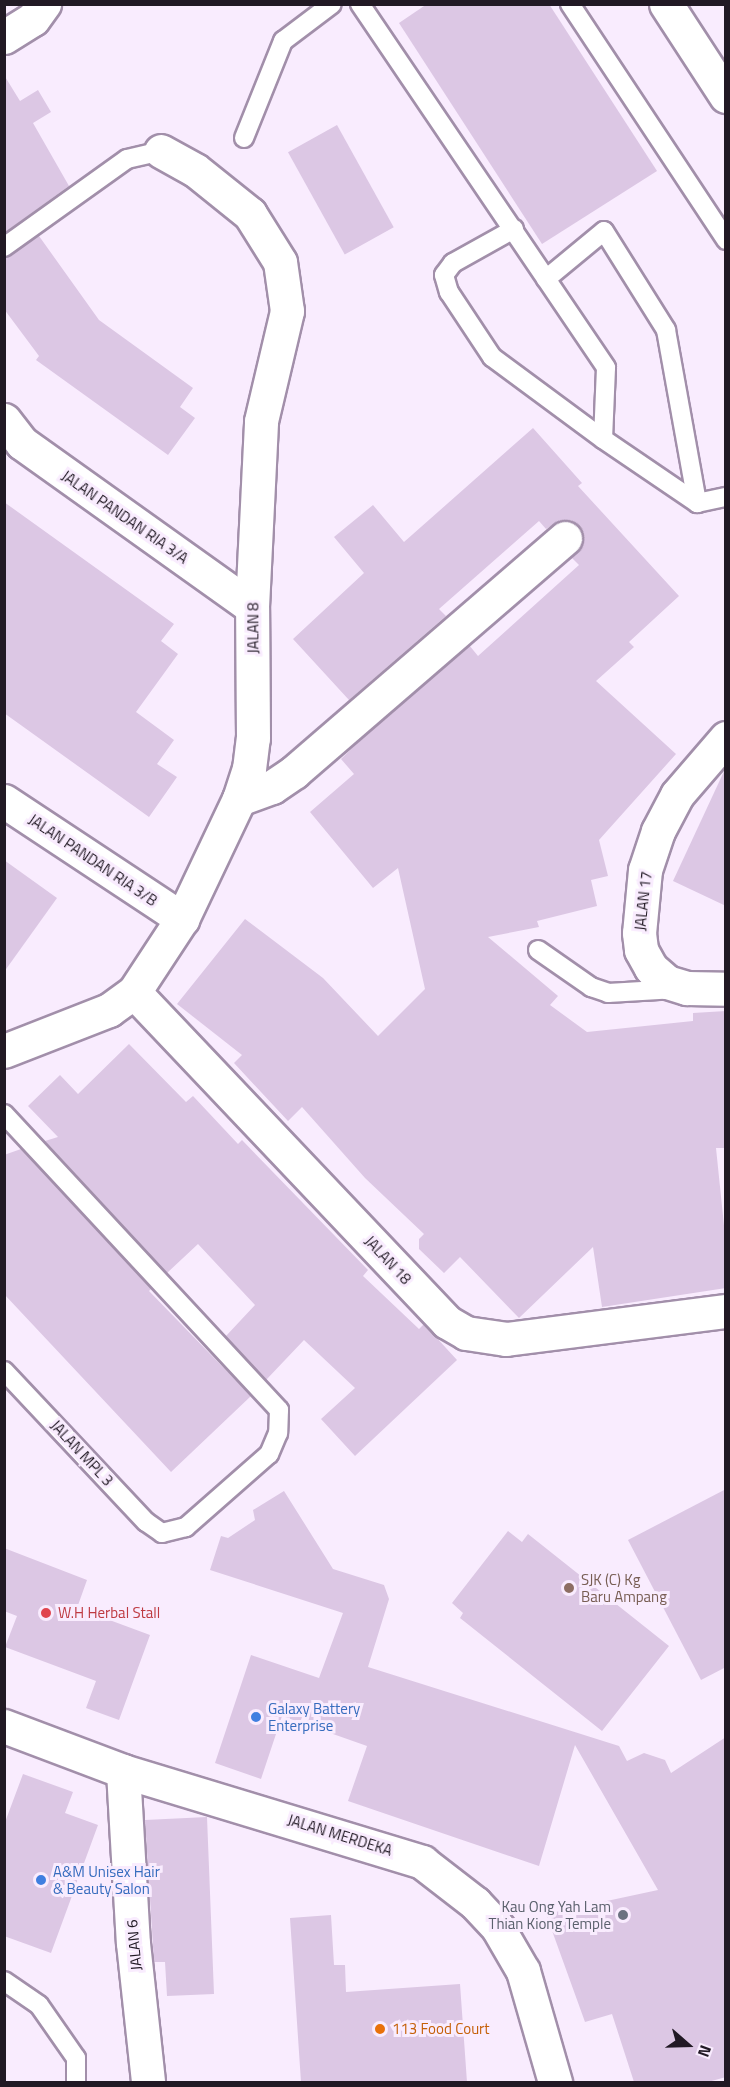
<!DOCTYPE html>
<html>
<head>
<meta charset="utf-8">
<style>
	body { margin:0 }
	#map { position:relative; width:730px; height:2087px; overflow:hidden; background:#f9ecfe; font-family:"Titillium Web",sans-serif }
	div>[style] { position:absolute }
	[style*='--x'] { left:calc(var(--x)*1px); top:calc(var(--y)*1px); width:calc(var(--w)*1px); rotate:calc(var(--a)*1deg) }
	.building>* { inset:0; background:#dcc7e4; transform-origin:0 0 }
	.roads { filter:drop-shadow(2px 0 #a28faa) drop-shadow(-2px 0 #a28faa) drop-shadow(0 2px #a28faa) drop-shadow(0 -2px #a28faa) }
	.lane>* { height:18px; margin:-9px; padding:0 9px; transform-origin:9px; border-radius:9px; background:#fff }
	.street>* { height:33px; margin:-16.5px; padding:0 16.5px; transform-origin:16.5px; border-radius:16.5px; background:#fff }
	.secondary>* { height:33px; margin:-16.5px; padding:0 16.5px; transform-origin:16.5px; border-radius:16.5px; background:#fff }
	.dots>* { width:16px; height:16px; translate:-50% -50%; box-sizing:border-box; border:3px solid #f9ecfe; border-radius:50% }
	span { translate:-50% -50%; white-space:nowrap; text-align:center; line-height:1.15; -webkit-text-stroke:6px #f9ecfe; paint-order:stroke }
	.street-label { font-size:15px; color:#211924 }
	.education-label { font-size:15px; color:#785e54 }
	.left { translate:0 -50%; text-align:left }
	.health-label { font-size:15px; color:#be3a42 }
	.shop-label { font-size:15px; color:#366cbe }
	.worship-label { font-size:15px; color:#5b616d }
	.right { translate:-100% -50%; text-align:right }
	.food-label { font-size:15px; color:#c56008 }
	.frame { position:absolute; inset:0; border:6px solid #211924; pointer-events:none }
	.north { position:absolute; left:658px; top:2015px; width:60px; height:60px; -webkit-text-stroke:4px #f9ecfe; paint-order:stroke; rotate:110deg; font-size:16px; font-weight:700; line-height:24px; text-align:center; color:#211924 }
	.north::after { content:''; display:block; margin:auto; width:21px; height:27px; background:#211924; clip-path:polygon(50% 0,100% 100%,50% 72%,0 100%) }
</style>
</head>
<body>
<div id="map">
	<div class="building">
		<i style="clip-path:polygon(427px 4px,549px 4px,657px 171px,542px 244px,399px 23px)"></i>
		<i style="clip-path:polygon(4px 75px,20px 101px,38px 90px,51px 112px,33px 123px,69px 186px,4px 233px)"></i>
		<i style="left:337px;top:125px;width:117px;height:56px;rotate:61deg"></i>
		<i style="clip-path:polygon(39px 236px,99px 320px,193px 388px,180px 407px,195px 418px,168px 455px,36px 360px,39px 356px,4px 309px,4px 258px)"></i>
		<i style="clip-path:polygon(533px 428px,582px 483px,578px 486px,679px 596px,629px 642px,634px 647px,596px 681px,676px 754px,599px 840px,608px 876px,591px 880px,597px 906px,537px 921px,539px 927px,488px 937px,558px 996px,550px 1005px,587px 1032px,693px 1021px,693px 1013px,726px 1011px,726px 1148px,716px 1148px,726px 1245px,726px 1288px,602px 1307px,593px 1247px,519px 1318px,460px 1257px,444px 1273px,419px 1249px,419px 1239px,424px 1234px,365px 1178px,302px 1107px,288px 1121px,234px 1063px,242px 1055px,177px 1004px,245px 919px,323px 978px,378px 1036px,425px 989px,398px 868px,373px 888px,310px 812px,354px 774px,341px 759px,374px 727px,469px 645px,478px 656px,579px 565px,571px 557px,582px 545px,583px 534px,571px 520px,561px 520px,546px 529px,539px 521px,439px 609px,446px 616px,349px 700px,293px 639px,364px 573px,334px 537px,373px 505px,404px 542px)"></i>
		<i style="clip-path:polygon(4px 502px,174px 624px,161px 641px,178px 654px,136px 712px,174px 740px,157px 764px,177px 777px,149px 817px,4px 713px)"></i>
		<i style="clip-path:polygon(726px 767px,726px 906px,673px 881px)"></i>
		<i style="clip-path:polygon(4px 860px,57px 898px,4px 972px)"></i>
		<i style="clip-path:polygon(129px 1044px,186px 1102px,193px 1096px,238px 1144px,242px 1140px,368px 1270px,363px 1276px,419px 1329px,424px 1324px,457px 1360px,355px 1456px,321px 1419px,355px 1388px,304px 1340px,266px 1380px,226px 1336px,255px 1305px,198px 1244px,167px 1273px,45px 1141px,58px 1137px,28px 1106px,60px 1075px,78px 1094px)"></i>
		<i style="clip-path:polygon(21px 1149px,151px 1289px,149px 1291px,251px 1396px,171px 1472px,4px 1294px,4px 1155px)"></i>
		<i style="clip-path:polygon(726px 1489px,726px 1667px,701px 1680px,628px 1540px)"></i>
		<i style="clip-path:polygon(284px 1491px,333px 1569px,384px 1585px,389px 1599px,368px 1667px,619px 1746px,627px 1761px,644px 1753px,665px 1760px,671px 1773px,726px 1737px,726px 2077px,708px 2082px,634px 2082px,612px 2014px,585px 2022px,546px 1914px,658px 1890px,575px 1745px,539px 1866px,348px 1801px,367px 1746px,282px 1716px,261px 1779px,215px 1763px,251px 1655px,319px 1678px,343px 1613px,210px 1570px,221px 1536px,228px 1538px,255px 1520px,253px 1510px)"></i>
		<i style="clip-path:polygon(508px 1531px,522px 1542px,528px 1534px,669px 1646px,602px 1731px,460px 1618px,463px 1613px,452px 1603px)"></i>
		<i style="clip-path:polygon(4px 1548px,87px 1580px,77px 1608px,150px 1635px,119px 1720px,86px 1708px,96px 1681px,5px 1647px,17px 1616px,4px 1611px)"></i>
		<i style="clip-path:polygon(23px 1774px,73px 1792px,65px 1813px,98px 1825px,51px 1953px,4px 1936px,4px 1825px)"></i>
		<i style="clip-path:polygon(207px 1817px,214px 1994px,167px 1996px,165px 1962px,154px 1962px,145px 1820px)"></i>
		<i style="clip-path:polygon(331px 1915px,334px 1965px,345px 1965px,346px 1992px,460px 1984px,467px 2082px,301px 2082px,290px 1918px)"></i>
	</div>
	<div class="roads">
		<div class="lane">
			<i style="--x:360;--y:4;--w:439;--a:55.9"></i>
			<i style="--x:606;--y:368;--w:71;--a:92.4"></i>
			<i style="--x:603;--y:439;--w:114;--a:34.2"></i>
			<i style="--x:697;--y:503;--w:30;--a:-12"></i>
			<i style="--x:570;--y:4;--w:283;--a:56.5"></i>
			<i style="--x:244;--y:138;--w:105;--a:-68.1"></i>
			<i style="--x:283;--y:41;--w:61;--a:-37.1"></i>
			<i style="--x:514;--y:229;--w:70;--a:150.9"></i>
			<i style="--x:453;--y:263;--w:15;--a:127"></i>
			<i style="--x:444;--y:275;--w:18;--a:74"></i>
			<i style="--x:449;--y:292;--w:78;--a:56.5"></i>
			<i style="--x:492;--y:357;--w:138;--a:36.5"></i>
			<i style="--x:4;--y:247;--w:151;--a:-35.6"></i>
			<i style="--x:127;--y:159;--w:35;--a:-13"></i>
			<i style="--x:546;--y:279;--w:75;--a:-39.6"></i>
			<i style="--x:604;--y:231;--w:117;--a:57.9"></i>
			<i style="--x:666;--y:330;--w:176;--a:79.8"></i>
			<i style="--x:538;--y:950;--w:65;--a:34.9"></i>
			<i style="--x:591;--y:987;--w:18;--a:19"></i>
			<i style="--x:608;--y:993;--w:68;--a:-3.4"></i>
			<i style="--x:4;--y:1114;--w:404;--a:47.1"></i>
			<i style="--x:279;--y:1410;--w:23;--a:92"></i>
			<i style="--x:278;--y:1433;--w:23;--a:113"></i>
			<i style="--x:269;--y:1454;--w:111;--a:138.7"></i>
			<i style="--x:186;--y:1527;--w:25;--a:166"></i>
			<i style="--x:162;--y:1533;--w:19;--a:-145"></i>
			<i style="--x:146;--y:1522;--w:207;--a:-133.2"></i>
			<i style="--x:4;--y:1981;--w:42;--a:34.4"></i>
			<i style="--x:39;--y:2005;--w:65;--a:55.1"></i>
			<i style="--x:76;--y:2058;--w:24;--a:90"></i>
		</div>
		<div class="street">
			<i style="--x:666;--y:4;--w:110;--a:56.9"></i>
			<i style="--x:4;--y:37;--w:34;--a:-32"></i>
			<i style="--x:33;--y:19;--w:19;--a:-54"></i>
			<i style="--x:4;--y:420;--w:29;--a:52"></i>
			<i style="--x:22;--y:443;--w:282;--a:35.5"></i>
			<i style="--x:726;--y:738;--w:75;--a:130.7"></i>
			<i style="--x:677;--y:795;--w:41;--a:117.8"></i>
			<i style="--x:658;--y:831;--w:41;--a:108.4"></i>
			<i style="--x:645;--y:870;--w:63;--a:95.4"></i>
			<i style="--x:639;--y:933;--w:17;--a:83"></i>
			<i style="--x:641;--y:950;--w:21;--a:61"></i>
			<i style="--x:651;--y:968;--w:21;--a:41"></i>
			<i style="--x:667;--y:982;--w:21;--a:17"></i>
			<i style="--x:687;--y:988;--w:39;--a:1"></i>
			<i style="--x:239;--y:799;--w:35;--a:-20"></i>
			<i style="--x:272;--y:787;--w:27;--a:-34"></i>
			<i style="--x:294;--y:772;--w:358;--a:-40.8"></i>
			<i style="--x:4;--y:801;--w:214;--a:33.5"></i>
			<i style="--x:134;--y:992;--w:455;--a:46.5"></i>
			<i style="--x:447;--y:1322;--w:22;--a:30"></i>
			<i style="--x:466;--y:1333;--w:40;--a:8.5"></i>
			<i style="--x:506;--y:1339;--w:222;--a:-7.3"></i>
			<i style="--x:4;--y:1051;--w:113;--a:-21.3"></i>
			<i style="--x:109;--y:1010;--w:31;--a:-36"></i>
			<i style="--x:134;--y:992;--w:87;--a:-56.7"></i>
			<i style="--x:182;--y:919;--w:133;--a:-64.6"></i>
			<i style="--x:239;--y:799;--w:32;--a:-72"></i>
			<i style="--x:249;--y:769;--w:31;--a:-83"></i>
			<i style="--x:253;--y:738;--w:131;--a:-90.4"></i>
			<i style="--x:252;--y:607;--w:186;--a:-87.2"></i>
			<i style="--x:261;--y:421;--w:113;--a:-76.7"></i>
			<i style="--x:287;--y:311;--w:49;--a:-98.1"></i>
			<i style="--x:280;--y:262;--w:57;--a:-122"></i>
			<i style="--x:250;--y:214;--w:70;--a:-141.3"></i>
			<i style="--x:195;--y:170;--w:39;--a:-151"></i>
			<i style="--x:123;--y:1771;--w:172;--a:86.7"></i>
			<i style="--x:133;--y:1943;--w:140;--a:83.8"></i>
		</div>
		<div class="secondary">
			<i style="--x:4;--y:1726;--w:127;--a:20.7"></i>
			<i style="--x:123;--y:1771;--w:313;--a:16.9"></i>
			<i style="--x:422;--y:1862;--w:67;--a:37.7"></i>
			<i style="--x:475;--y:1903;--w:34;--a:47"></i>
			<i style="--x:498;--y:1928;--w:50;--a:59.8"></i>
			<i style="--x:523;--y:1971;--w:116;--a:73.9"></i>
		</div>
	</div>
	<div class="dots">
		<i style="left:569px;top:1588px;background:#8d6e63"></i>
		<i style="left:46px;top:1613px;background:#e0444e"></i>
		<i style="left:256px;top:1717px;background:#3f7fe0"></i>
		<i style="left:41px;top:1880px;background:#3f7fe0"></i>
		<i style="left:623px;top:1915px;background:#6b7280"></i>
		<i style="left:380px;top:2029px;background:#e8710a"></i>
	</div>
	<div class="street-label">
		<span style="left:125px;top:517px;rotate:35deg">JALAN PANDAN RIA 3/A</span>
		<span style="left:253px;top:628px;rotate:-90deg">JALAN 8</span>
		<span style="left:93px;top:860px;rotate:34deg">JALAN PANDAN RIA 3/B</span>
		<span style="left:643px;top:901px;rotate:-84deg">JALAN 17</span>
		<span style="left:388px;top:1260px;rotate:47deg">JALAN 18</span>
		<span style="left:82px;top:1453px;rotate:47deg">JALAN MPL 3</span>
		<span style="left:340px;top:1835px;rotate:17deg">JALAN MERDEKA</span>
		<span style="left:134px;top:1945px;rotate:-95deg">JALAN 6</span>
	</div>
	<div class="education-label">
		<span class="left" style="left:581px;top:1588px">SJK (C) Kg<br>Baru Ampang</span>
	</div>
	<div class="health-label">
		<span class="left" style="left:58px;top:1613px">W.H Herbal Stall</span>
	</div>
	<div class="shop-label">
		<span class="left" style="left:268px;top:1717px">Galaxy Battery<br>Enterprise</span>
		<span class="left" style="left:53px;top:1880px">A&amp;M Unisex Hair<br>&amp; Beauty Salon</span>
	</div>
	<div class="worship-label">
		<span class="right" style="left:611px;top:1915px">Kau Ong Yah Lam<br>Thian Kiong Temple</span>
	</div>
	<div class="food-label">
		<span class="left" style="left:392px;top:2029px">113 Food Court</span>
	</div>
	<div class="frame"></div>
	<div class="north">N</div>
</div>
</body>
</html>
